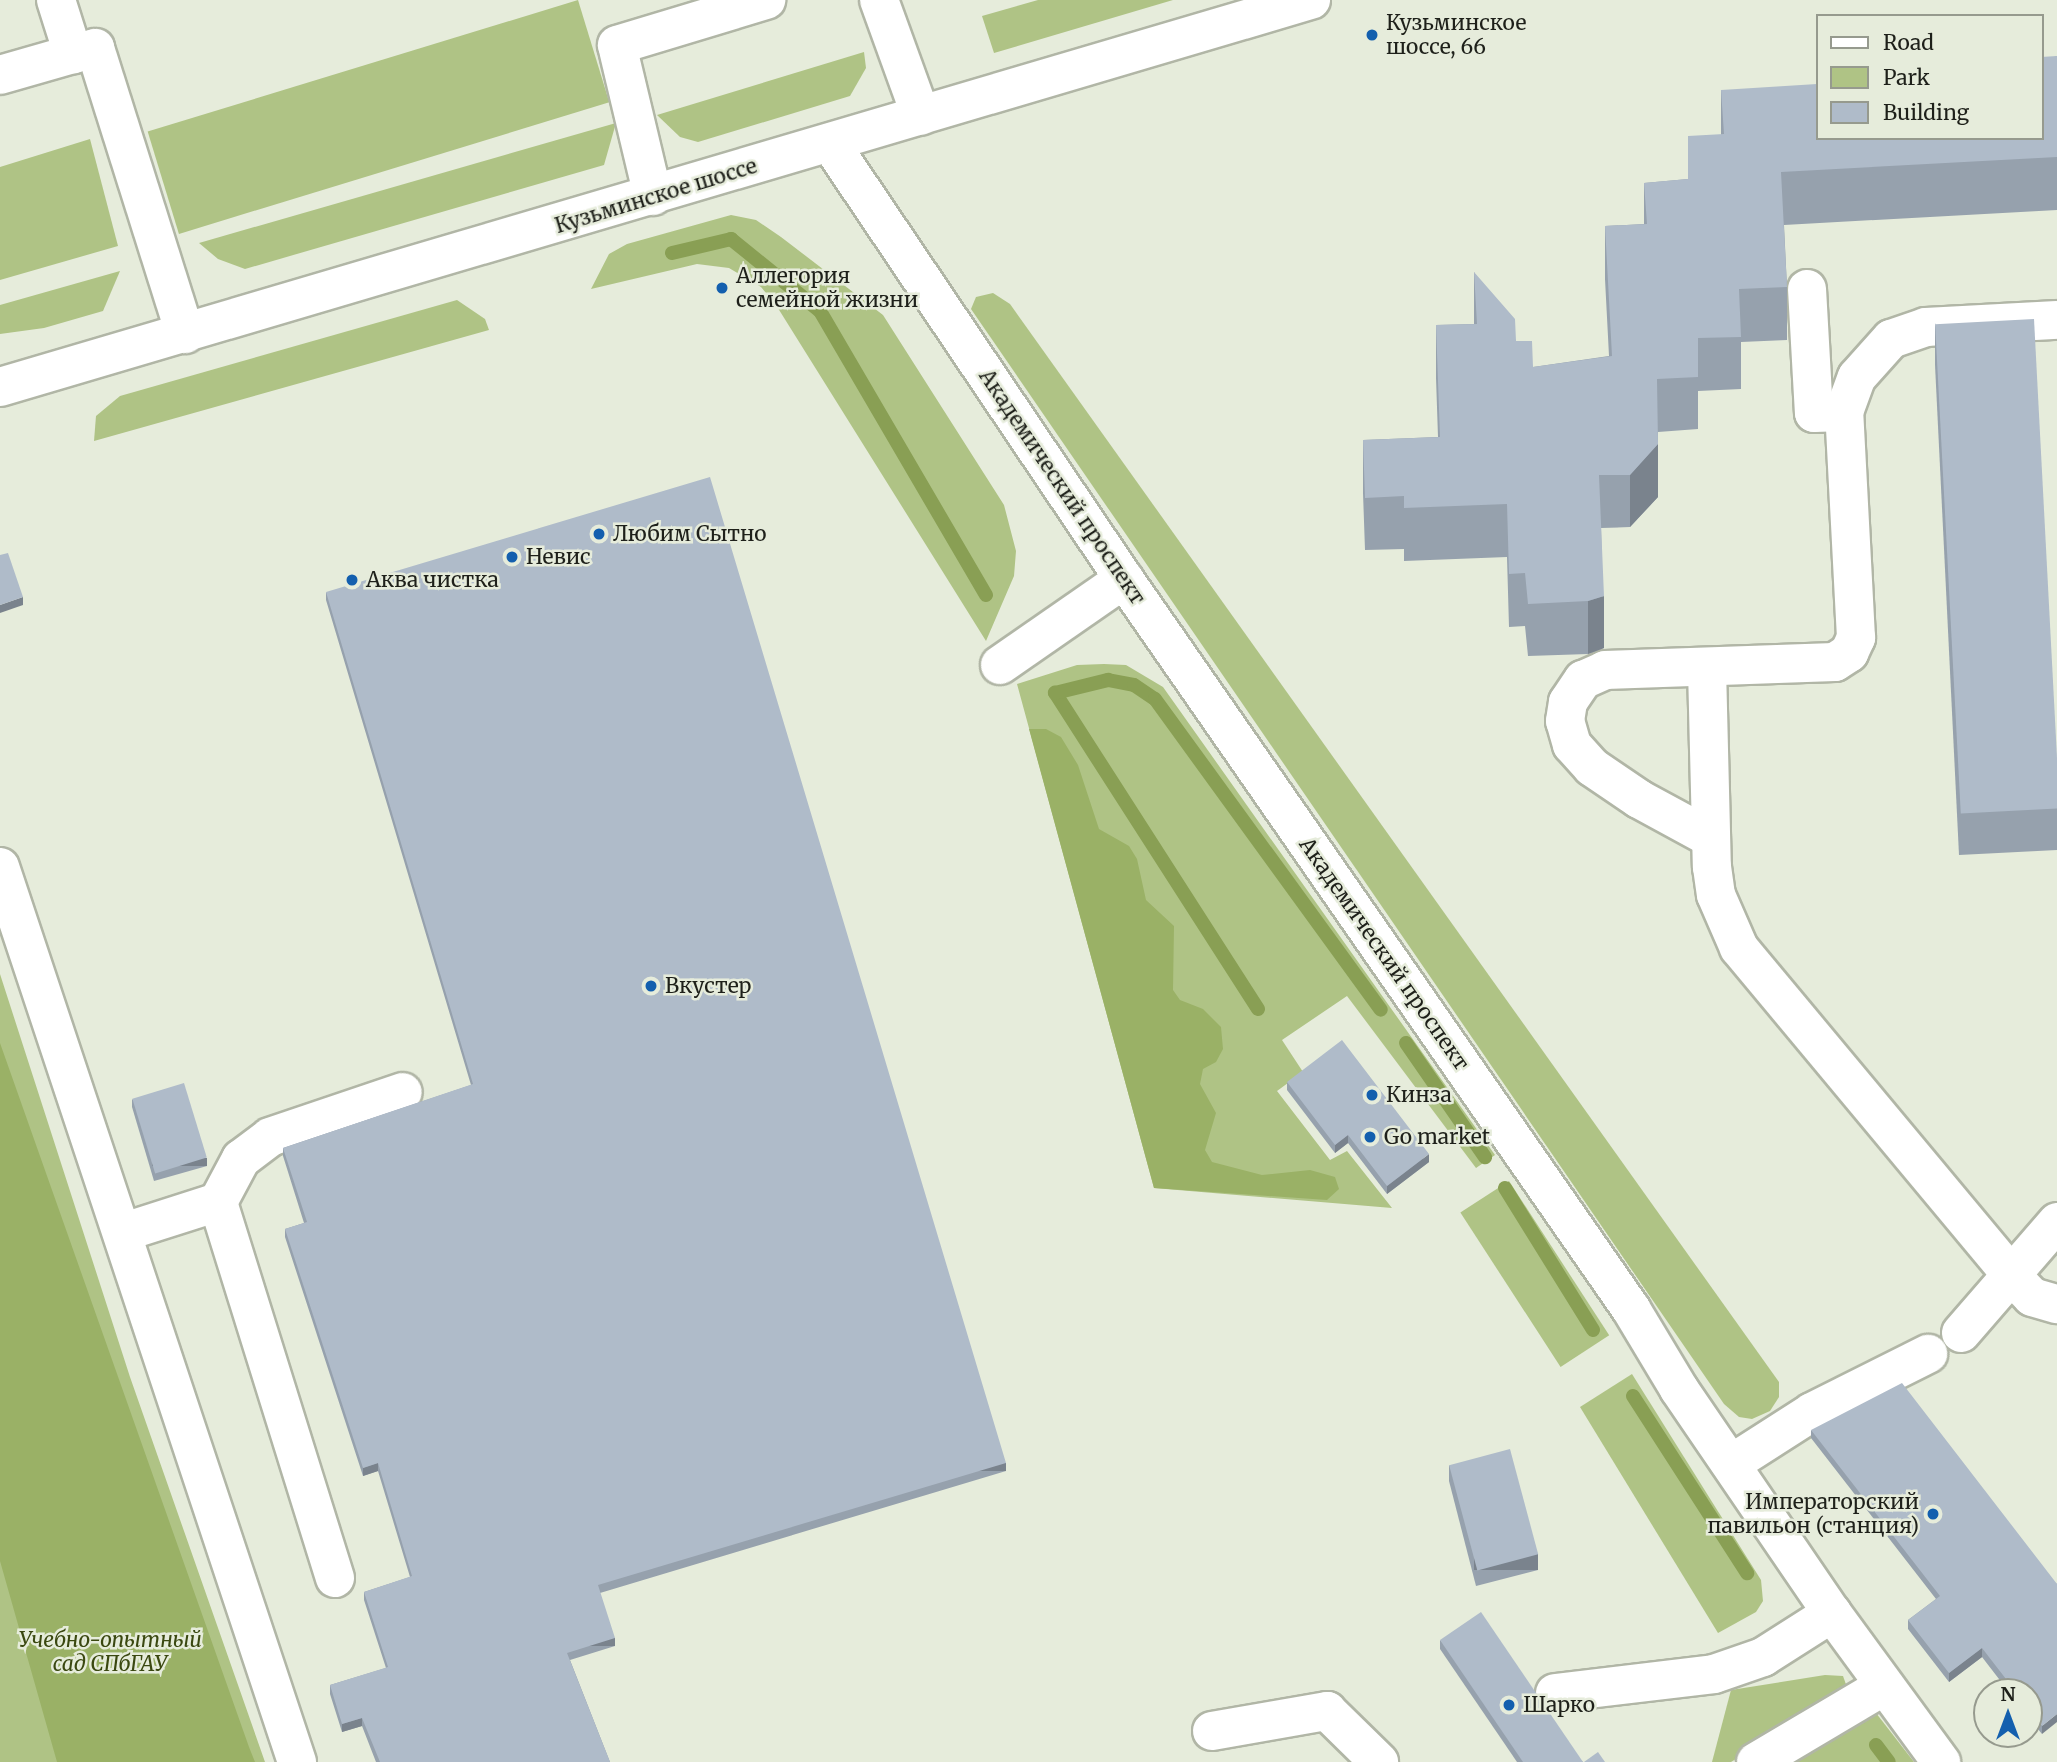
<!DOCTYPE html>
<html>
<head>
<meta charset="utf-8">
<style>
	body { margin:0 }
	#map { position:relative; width:2057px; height:1762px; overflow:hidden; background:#e6ecdb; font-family:Merriweather,serif }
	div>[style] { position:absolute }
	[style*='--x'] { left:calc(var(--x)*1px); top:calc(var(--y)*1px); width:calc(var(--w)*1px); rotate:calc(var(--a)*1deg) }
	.green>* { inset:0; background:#afc385; transform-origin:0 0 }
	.forest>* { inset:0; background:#9ab166 }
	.stream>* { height:14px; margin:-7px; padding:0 7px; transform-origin:7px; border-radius:7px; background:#899f54 }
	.roads { filter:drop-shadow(2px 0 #b1b6a6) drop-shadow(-2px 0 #b1b6a6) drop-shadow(0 2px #b1b6a6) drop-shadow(0 -2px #b1b6a6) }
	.minor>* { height:38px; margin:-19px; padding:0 19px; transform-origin:19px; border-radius:19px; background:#fff }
	.major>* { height:38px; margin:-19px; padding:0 19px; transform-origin:19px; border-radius:19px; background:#fff }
	.wall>* { inset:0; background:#96a1ad }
	.shaded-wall>* { inset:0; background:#7a838d; transform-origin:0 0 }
	.building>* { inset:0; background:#afbbc9; transform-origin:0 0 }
	.dots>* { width:19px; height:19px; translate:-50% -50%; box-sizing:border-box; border:4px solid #e6ecdb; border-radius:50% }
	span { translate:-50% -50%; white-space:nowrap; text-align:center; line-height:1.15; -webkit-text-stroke:5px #e6ecdb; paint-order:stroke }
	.poi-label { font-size:21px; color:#1e201a }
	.left { translate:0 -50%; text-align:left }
	.right { translate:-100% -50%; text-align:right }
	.street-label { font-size:21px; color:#1e201a }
	.park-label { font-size:21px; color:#3a4810; font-style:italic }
	.legend { position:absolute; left:1816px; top:14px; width:228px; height:126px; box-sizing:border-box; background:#e6ecdb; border:2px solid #969a8e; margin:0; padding:9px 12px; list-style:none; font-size:21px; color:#1e201a }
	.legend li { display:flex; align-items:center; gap:14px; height:35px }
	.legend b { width:35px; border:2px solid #969a8e }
	.north { position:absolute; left:1973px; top:1678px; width:70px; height:70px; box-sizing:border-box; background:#e6ecdb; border:2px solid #969a8e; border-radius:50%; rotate:0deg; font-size:19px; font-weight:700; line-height:28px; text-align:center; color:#1e201a }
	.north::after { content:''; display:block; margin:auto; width:24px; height:32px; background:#135fae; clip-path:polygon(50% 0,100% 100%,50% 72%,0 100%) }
</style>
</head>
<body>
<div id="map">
	<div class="green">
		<i style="left:578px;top:0;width:107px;height:450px;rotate:73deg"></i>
		<i style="clip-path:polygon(1038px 0,1173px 0,994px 53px,982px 16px)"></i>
		<i style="clip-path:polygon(864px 52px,866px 68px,850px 96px,698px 142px,680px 137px,657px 115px)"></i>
		<i style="clip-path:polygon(616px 123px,604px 165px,245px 269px,218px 259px,199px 243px)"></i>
		<i style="clip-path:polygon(90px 139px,118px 246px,0 280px,0 167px)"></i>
		<i style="clip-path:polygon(731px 215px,756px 220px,781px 237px,883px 315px,1004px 505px,1016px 551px,1014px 576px,986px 641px,776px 305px,761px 287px,729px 268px,697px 264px,591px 289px,609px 254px,627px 244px)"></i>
		<i style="clip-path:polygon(120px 271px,103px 311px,44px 328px,0 334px,0 305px)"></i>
		<i style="clip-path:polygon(993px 293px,1010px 304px,1779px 1382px,1779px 1397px,1770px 1411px,1752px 1419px,1739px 1417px,1724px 1404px,971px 309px,976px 297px)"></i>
		<i style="clip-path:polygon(457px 300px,485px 319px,489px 330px,94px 441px,96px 416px,120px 396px)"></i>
		<i style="clip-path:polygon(1104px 664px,1126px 665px,1163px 687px,1495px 1155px,1476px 1168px,1347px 996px,1282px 1040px,1303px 1072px,1277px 1091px,1330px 1160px,1347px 1151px,1392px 1208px,1154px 1188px,1017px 684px,1077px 665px)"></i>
		<i style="clip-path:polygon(0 974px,130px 1377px,265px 1762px,0 1762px)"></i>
		<i style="left:1509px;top:1181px;width:184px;height:58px;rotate:57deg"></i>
		<i style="clip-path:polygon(1632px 1374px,1761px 1580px,1763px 1601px,1756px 1612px,1718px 1633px,1580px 1407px)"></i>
		<i style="clip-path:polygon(1825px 1675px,1843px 1676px,1848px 1690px,1731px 1762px,1712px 1762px,1731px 1690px)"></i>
		<i style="clip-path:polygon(1876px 1713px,1914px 1762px,1792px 1762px)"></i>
	</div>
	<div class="forest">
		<i style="clip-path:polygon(1029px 729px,1046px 729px,1061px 737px,1078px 765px,1099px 829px,1129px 846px,1137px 859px,1146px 900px,1174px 926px,1173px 990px,1180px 1000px,1203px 1009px,1221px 1027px,1223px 1049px,1216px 1062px,1203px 1069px,1200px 1084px,1216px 1113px,1205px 1150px,1212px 1162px,1262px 1175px,1310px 1170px,1335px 1177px,1339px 1189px,1327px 1200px,1154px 1188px)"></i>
		<i style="clip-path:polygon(0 1043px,249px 1747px,255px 1762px,57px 1762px,0 1561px)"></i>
	</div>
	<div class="stream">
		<i style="--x:672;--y:253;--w:61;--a:-13.3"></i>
		<i style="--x:731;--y:239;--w:114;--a:39"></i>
		<i style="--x:820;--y:311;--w:329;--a:59.7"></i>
		<i style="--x:1258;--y:1009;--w:376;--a:-122.7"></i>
		<i style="--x:1055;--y:693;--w:55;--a:-13.8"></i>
		<i style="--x:1108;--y:680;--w:26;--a:11"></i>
		<i style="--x:1134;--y:685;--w:25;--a:34"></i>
		<i style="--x:1155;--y:699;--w:384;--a:54"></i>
		<i style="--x:1406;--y:1043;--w:139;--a:55.3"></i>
		<i style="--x:1505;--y:1188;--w:167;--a:58.2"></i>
		<i style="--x:1633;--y:1396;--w:211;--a:57.2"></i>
		<i style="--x:1876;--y:1745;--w:21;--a:53"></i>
	</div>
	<div class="roads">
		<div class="minor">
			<i style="--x:56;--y:0;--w:57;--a:72.5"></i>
			<i style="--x:73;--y:54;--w:23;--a:-15"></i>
			<i style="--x:95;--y:48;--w:300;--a:72.5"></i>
			<i style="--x:879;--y:0;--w:123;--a:70.1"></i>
			<i style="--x:0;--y:75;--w:76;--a:-16"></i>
			<i style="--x:830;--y:143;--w:526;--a:56.01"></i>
			<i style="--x:1124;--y:579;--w:889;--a:55.22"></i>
			<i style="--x:1631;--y:1309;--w:93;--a:59"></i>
			<i style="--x:1679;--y:1389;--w:271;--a:55.7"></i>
			<i style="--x:1832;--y:1613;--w:185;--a:53.8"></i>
			<i style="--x:653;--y:196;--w:155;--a:-103.4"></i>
			<i style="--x:617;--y:45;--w:156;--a:-16.8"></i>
			<i style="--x:1807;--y:289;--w:124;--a:86.8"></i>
			<i style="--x:1814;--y:413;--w:30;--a:-2"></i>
			<i style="--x:1000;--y:665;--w:151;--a:-34.7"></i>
			<i style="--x:1707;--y:668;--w:199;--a:88.6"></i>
			<i style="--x:1712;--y:867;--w:28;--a:82"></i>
			<i style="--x:1716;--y:895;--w:58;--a:66.5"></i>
			<i style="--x:1739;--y:948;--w:425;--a:50.2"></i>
			<i style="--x:2011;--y:1275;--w:30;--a:46"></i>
			<i style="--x:2032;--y:1297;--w:26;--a:16"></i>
			<i style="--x:1709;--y:837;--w:80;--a:-151.5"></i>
			<i style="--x:1639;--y:799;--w:57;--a:-145.8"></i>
			<i style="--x:1592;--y:767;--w:30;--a:-132"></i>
			<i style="--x:1572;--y:745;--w:25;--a:-106"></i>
			<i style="--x:1565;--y:721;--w:19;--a:-81"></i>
			<i style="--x:1568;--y:702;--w:27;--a:-56"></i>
			<i style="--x:1583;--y:680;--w:24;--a:-24"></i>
			<i style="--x:1605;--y:670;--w:230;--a:-2"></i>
			<i style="--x:1835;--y:662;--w:17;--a:-33"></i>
			<i style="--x:1849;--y:653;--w:17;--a:-65"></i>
			<i style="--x:1856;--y:638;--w:226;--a:-93"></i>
			<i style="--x:1844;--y:412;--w:37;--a:-70"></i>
			<i style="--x:1857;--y:377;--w:51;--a:-48.2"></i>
			<i style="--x:1891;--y:339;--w:37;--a:-19"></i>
			<i style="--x:1926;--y:327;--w:131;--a:-3.1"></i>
			<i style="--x:0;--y:867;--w:943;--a:71.64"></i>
			<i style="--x:124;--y:1232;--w:99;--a:-17.7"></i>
			<i style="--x:1961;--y:1333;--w:147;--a:-49.1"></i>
			<i style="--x:1731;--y:1464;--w:96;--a:-32.7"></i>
			<i style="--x:1812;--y:1412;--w:130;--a:-26.6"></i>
			<i style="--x:335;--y:1578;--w:394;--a:-107.3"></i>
			<i style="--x:218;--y:1202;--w:49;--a:-61.9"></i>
			<i style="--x:241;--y:1159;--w:36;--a:-37"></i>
			<i style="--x:270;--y:1137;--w:140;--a:-18.7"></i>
			<i style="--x:1555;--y:1693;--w:160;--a:-6.8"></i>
			<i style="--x:1714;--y:1674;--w:52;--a:-19.1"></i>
			<i style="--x:1763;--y:1657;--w:82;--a:-32.5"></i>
			<i style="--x:1212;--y:1731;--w:117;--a:-9.9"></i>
			<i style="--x:1327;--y:1711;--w:73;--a:44.4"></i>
			<i style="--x:1756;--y:1762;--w:149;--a:-30.7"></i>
		</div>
		<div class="major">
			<i style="--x:0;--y:387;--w:1367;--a:-16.45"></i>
		</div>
	</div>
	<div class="wall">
		<i style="clip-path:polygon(2057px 56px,2057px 210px,1784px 225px,1787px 287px,1787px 340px,1741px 342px,1741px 389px,1698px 391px,1698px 429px,1658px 432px,1658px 497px,1630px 527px,1601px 528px,1604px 648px,1588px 654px,1528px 656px,1525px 626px,1509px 627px,1507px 557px,1404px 561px,1404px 549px,1365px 550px,1363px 493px,1363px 440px,1438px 437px,1436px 378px,1436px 325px,1474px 324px,1474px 272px,1516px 341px,1533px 367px,1609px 356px,1605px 279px,1605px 226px,1644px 224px,1644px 183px,1688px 179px,1721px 135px,1721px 90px,1817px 138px)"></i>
		<i style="clip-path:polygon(1935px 323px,2057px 792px,2057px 850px,1959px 855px,1935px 365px)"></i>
		<i style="clip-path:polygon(326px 592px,1006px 1471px,600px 1593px,615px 1646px,570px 1660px,610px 1762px,376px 1762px,362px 1726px,342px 1732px,330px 1694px,330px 1685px,386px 1668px,364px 1600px,364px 1592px,410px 1577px,378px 1471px,363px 1476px,285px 1237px,285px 1229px,304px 1223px,283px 1156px,283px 1148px,471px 1085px,326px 600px)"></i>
		<i style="clip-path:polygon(1287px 1082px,1429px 1162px,1387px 1194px,1348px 1143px,1335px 1153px,1287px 1090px)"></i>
		<i style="clip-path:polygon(132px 1099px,207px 1166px,154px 1181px,132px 1107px)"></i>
		<i style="clip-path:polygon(1811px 1430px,2057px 1584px,2042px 1734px,2029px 1718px,2029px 1692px,2009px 1692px,1982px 1657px,1949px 1682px,1908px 1629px,1908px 1620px,1936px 1599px,1811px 1438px)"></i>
		<i style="clip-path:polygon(1449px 1465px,1538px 1570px,1476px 1586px,1449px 1481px)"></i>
		<i style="clip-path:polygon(1440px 1640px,1583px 1762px,1517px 1762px,1440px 1649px)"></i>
	</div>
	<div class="shaded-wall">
		<i style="clip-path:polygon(1658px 444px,1658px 497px,1630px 527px,1630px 475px)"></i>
		<i style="clip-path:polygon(1604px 596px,1604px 648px,1588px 654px,1588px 601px)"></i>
		<i style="clip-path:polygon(23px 597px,23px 605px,0 613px,0 605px)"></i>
		<i style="clip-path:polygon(1348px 1135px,1348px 1143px,1335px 1153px,1335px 1145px)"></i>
		<i style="clip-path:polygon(1429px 1154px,1429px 1162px,1387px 1194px,1387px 1186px)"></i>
		<i style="left:207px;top:1158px;width:8px;height:55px;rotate:90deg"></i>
		<i style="clip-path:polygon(378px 1463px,378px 1471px,363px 1476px,363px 1468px)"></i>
		<i style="left:1006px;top:1463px;width:8px;height:426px;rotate:90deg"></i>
		<i style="left:1538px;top:1554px;width:16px;height:64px;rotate:90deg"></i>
		<i style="left:615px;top:1638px;width:8px;height:50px;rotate:90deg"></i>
		<i style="clip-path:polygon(1982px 1648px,1982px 1657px,1949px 1682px,1949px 1673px)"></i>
		<i style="clip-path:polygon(2057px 1714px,2057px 1722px,2042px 1734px,2042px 1726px)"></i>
		<i style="clip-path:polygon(362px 1718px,362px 1726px,342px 1732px,342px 1724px)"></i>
	</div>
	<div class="building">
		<i style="clip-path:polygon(2057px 56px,2057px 157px,1781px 172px,1787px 287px,1739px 289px,1741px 337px,1698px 338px,1698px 377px,1657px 379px,1658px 444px,1630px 475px,1599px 475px,1604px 596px,1588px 601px,1528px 604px,1525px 573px,1509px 574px,1507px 504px,1404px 508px,1404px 496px,1365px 498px,1363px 440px,1440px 437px,1436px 325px,1477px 324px,1474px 272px,1515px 319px,1516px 341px,1532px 341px,1533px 367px,1612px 356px,1605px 226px,1647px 224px,1644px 183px,1688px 179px,1688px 136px,1724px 134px,1721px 90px,1817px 84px,1817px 138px,2041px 138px,2041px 57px)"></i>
		<i style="left:2034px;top:319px;width:490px;height:99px;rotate:87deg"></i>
		<i style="clip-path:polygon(710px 477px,1006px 1463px,598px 1585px,615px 1638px,567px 1653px,610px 1762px,380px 1762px,362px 1718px,342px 1724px,330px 1685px,388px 1667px,364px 1592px,412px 1576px,378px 1463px,363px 1468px,285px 1229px,307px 1222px,283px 1148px,473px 1084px,326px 592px)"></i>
		<i style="clip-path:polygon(8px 553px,23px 597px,0 605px,0 555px)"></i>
		<i style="clip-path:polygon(1342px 1040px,1429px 1154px,1387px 1186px,1348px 1135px,1335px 1145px,1287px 1082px)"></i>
		<i style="left:184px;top:1083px;width:78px;height:54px;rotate:73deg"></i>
		<i style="clip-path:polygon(1902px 1383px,2057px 1584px,2057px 1714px,2042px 1726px,2029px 1709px,2029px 1692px,2016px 1692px,1982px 1648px,1949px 1673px,1908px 1620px,1940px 1596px,1811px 1430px)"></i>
		<i style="left:1510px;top:1449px;width:109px;height:63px;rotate:75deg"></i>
		<i style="clip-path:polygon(1481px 1612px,1583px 1762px,1523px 1762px,1440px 1640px)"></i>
		<i style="clip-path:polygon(1598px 1752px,1605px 1762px,1584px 1762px)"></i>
	</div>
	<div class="dots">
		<i style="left:1372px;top:35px;background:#135fae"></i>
		<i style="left:722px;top:288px;background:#135fae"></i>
		<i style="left:599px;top:534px;background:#135fae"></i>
		<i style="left:512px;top:557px;background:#135fae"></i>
		<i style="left:352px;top:580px;background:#135fae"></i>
		<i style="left:651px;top:986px;background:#135fae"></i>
		<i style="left:1372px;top:1095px;background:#135fae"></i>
		<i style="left:1370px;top:1137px;background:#135fae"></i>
		<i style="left:1933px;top:1514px;background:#135fae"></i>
		<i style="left:1509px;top:1705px;background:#135fae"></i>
	</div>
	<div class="poi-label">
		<span class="left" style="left:1386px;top:35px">Кузьминское<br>шоссе, 66</span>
		<span class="left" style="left:736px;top:288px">Аллегория<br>семейной жизни</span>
		<span class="left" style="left:613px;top:534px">Любим Сытно</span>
		<span class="left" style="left:526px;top:557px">Невис</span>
		<span class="left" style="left:366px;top:580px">Аква чистка</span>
		<span class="left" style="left:665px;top:986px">Вкустер</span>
		<span class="left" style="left:1386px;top:1095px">Кинза</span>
		<span class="left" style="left:1384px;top:1137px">Go market</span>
		<span class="right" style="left:1919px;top:1514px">Императорский<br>павильон (станция)</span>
		<span class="left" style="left:1523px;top:1705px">Шарко</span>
	</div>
	<div class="street-label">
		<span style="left:656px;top:196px;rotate:-17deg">Кузьминское шоссе</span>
		<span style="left:1062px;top:487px;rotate:56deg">Академический проспект</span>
		<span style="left:1384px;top:954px;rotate:55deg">Академический проспект</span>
	</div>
	<div class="park-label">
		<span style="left:110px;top:1652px">Учебно-опытный<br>сад СПбГАУ</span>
	</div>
	<ul class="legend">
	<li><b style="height:9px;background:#fff"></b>Road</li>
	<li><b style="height:19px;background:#afc385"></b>Park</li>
	<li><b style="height:19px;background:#afbbc9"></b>Building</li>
	</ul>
	<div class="north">N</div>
</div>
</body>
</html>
